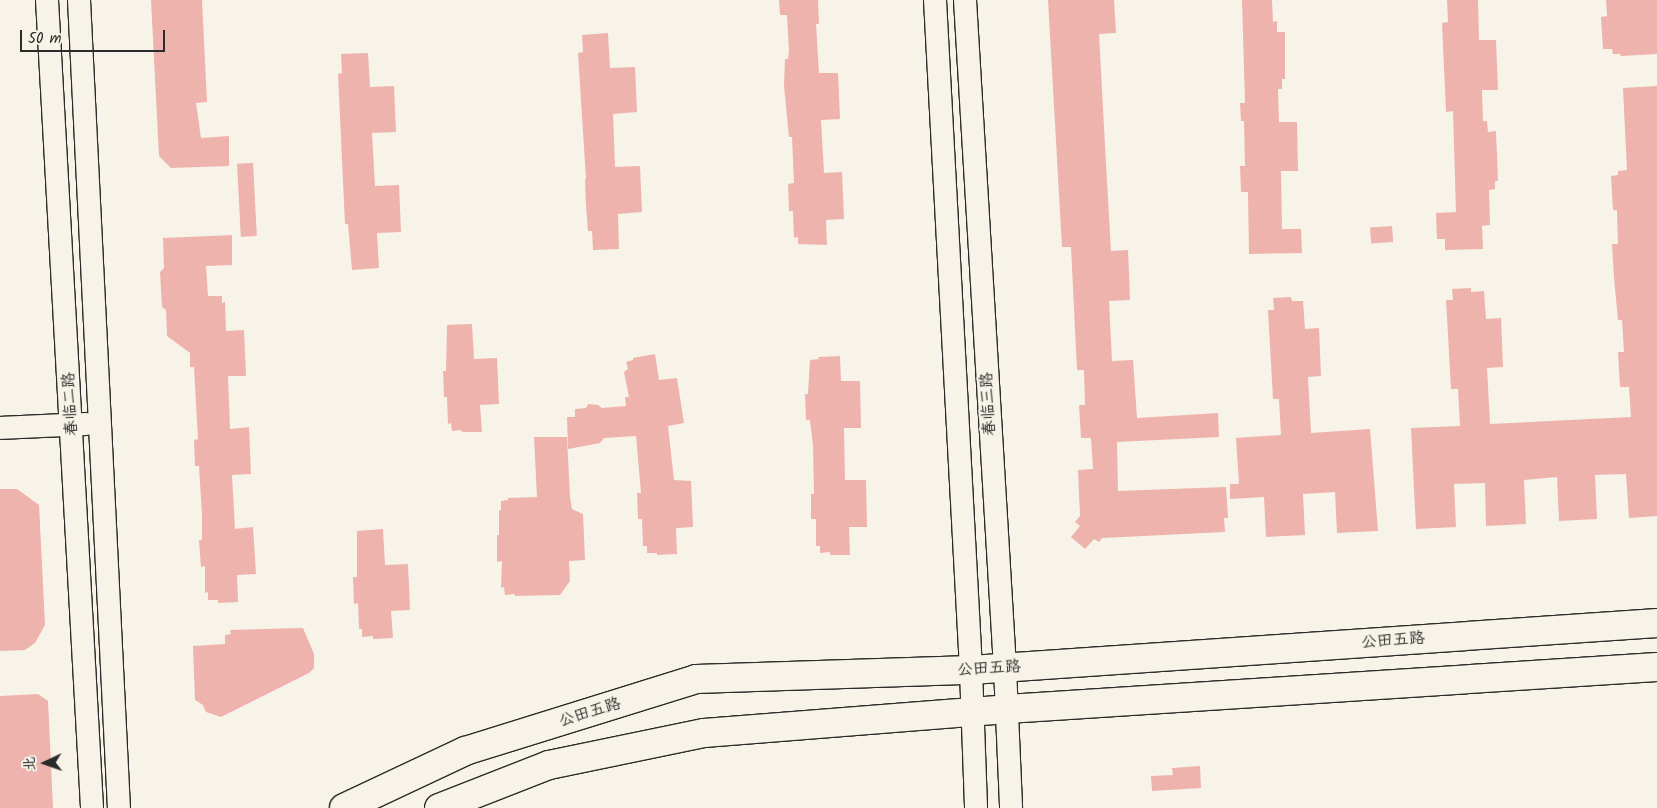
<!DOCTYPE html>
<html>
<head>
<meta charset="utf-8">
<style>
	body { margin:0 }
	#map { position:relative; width:1657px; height:808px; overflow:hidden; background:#f7f3e8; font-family:Kalam,"LXGW WenKai TC",sans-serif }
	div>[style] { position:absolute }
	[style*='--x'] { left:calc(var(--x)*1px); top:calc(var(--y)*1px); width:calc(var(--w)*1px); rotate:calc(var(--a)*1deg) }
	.building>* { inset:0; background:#eeb3ac; transform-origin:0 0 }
	.roads { filter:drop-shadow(1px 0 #2b2b2b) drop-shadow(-1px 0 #2b2b2b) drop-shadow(0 1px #2b2b2b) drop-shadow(0 -1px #2b2b2b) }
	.minor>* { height:22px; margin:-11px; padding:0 11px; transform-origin:11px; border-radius:11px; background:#f7f3e8 }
	.major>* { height:28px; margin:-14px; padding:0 14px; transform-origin:14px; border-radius:14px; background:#f7f3e8 }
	span { translate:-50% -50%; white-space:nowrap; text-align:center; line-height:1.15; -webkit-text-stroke:4px #f7f3e8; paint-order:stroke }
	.street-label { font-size:16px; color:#2b2b2b }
	.north { position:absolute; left:20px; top:738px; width:50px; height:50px; -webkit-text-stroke:4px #f7f3e8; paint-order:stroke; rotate:267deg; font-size:14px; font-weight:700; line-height:20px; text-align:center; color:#2b2b2b }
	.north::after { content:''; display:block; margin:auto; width:18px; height:22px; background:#2b2b2b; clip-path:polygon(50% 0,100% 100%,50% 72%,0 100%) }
	.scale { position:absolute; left:20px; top:30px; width:145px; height:22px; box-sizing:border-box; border:2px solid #2b2b2b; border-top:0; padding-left:6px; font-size:15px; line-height:18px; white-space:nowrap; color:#2b2b2b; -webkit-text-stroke:4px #f7f3e8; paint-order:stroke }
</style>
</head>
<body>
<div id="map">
	<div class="building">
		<i style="clip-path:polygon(151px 0,202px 0,207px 102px,196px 103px,201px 138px,229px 136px,229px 166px,171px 168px,159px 156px)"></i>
		<i style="clip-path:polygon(779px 0,818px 0,819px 24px,816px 24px,819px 73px,838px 73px,840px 119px,821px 120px,824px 173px,842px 172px,844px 219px,826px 220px,827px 245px,798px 244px,798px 237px,794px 238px,793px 211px,789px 211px,788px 184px,794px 183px,792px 137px,789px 137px,784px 86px,785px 59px,788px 59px,789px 51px,787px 15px,780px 15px)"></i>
		<i style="clip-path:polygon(1048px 0,1114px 0,1116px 33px,1099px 34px,1105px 146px,1111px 251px,1128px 250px,1130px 300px,1109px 301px,1112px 361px,1133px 360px,1137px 418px,1218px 413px,1219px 437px,1117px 442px,1118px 491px,1226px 487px,1228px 518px,1224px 518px,1225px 532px,1102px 538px,1099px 542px,1094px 539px,1085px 549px,1071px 537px,1080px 526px,1075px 522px,1080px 516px,1078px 470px,1093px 469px,1091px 438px,1081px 438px,1079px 405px,1085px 405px,1084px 370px,1077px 370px,1071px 247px,1062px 247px)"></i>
		<i style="clip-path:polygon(1242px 0,1272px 0,1273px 22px,1277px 21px,1277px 32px,1285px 32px,1285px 79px,1282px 79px,1282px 89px,1278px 89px,1279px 122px,1297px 122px,1298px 171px,1281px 171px,1282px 229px,1301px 229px,1302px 253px,1249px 254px,1248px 192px,1241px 192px,1240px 166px,1245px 166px,1244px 121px,1241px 121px,1240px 103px,1245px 103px)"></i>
		<i style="clip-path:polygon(1447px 0,1478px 0,1479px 40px,1496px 40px,1498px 90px,1482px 90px,1483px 121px,1487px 121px,1488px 132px,1496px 131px,1498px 181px,1495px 181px,1495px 189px,1489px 190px,1490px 225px,1482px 226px,1483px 249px,1445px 250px,1445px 239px,1437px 239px,1436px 213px,1456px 212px,1453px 111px,1446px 112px,1442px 23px,1448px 22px)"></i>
		<i style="clip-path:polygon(1606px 0,1657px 0,1657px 54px,1621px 56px,1620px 54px,1613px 54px,1612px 49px,1603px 49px,1601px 17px,1607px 16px)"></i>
		<i style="clip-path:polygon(608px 33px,610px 68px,635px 67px,637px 112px,613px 114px,615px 167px,640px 166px,642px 212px,618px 214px,619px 249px,593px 250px,592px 231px,588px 231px,586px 205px,585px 179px,586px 179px,578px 53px,583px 52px,582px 35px)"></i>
		<i style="clip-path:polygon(368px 53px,370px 87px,394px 86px,396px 132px,372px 133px,375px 186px,399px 185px,401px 232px,377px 233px,379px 268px,352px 270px,348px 224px,345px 224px,338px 74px,342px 73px,341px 54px)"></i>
		<i style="clip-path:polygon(1657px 86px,1657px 516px,1629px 518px,1626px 474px,1595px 475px,1597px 519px,1559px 521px,1557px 477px,1524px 480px,1526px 524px,1486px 526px,1485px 483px,1454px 484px,1456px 527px,1416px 529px,1411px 428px,1460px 426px,1458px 389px,1451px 389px,1446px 300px,1453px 300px,1452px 289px,1471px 288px,1471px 292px,1484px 291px,1486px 319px,1501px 318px,1503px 367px,1487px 368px,1490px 424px,1631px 417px,1629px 387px,1620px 387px,1618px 352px,1624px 352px,1622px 320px,1618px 320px,1614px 278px,1612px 244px,1618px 244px,1617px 210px,1613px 210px,1611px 176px,1618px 175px,1618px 171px,1627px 170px,1623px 88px)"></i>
		<i style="left:253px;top:163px;width:73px;height:16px;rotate:87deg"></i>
		<i style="left:1392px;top:226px;width:16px;height:22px;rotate:86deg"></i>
		<i style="clip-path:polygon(232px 235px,232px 265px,206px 266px,208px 296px,222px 296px,222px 303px,225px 302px,226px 331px,244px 330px,246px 376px,228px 376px,230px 429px,249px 427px,251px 474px,232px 475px,235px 529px,253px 527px,256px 574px,237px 575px,238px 602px,218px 603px,218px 600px,208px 600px,208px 592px,205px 593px,205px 566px,201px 567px,199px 540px,202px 540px,202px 515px,199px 466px,195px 466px,194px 440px,198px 439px,194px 367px,190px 367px,190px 353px,167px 336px,166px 310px,162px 307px,160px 272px,164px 268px,163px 238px)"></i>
		<i style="clip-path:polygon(1291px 297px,1292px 301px,1303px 301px,1305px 329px,1319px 328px,1321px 376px,1308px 377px,1311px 433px,1370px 429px,1378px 531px,1337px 533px,1335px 492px,1303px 494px,1305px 535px,1266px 537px,1264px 497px,1230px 499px,1230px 484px,1239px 484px,1236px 438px,1281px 435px,1279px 399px,1273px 399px,1268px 310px,1274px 310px,1273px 298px)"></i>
		<i style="clip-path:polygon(472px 324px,474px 359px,497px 358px,499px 404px,480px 405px,482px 432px,462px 432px,461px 430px,452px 431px,451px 423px,448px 424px,447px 397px,444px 397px,443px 371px,446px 371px,447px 325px)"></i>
		<i style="clip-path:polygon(655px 354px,659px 380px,677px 378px,684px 423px,668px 426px,674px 480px,691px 481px,693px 527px,676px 528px,677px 554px,657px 555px,657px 553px,647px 553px,647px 546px,643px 546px,642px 519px,638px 519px,637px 493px,641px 493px,636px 436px,604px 438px,600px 443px,568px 449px,567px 417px,575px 417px,575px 409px,586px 408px,588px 404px,598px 405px,602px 408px,626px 406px,625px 397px,629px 397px,624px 372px,628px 369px,626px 362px,633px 360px,633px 358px)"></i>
		<i style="clip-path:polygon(840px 356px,841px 381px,860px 381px,861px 428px,844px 428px,845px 480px,866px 480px,867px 527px,849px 527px,850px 555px,830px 555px,830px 552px,820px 553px,820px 546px,816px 546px,816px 519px,811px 519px,811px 494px,814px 494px,813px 446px,810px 420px,806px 420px,805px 394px,808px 394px,810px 360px,819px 359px,818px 357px)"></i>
		<i style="clip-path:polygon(534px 437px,567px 437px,570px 497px,572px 509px,583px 514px,585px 560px,569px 561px,570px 581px,560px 595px,515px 596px,515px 594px,505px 595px,504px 587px,501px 588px,502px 561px,497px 562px,497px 535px,499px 535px,499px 511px,501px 510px,501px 501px,508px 500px,508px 498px,537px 497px)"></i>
		<i style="clip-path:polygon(0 489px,17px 489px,39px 505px,45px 625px,35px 643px,25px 650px,0 651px)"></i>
		<i style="clip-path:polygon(383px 529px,385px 565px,408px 564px,410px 610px,391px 611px,393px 638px,373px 639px,373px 636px,362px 637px,362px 629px,359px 629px,358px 603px,354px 604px,353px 577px,357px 577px,357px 531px)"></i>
		<i style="clip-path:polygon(303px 628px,314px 654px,314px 668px,309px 673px,221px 717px,206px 712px,203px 705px,195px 700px,193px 646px,225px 644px,225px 635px,231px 634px,230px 630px)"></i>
		<i style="clip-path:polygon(38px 694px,48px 701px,53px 808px,0 808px,0 696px)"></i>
		<i style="clip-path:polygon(1200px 766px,1201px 788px,1152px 791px,1151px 776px,1173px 775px,1172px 768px)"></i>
	</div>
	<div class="roads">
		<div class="minor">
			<i style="--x:47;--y:0;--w:809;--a:86.81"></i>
			<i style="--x:79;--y:0;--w:809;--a:87.17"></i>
			<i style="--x:935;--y:0;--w:671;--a:86.92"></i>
			<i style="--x:971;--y:670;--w:138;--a:87.9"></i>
			<i style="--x:965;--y:0;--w:669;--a:86.57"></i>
			<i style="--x:1005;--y:668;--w:140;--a:87.5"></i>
			<i style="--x:0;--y:428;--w:86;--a:-2.7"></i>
		</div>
		<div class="major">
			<i style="--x:344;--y:808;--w:134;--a:-25.2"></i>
			<i style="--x:465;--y:751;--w:242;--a:-17.3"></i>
			<i style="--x:696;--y:679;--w:275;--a:-1.9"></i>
			<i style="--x:971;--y:670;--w:688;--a:-3.92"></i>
			<i style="--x:439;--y:808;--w:118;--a:-21.4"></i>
			<i style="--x:549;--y:765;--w:158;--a:-11.7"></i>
			<i style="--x:704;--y:733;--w:304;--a:-4.5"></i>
			<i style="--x:1007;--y:709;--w:651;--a:-3.7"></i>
		</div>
	</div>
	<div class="street-label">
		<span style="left:71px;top:404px;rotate:-93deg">春临二路</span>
		<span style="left:989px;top:404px;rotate:-93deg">春临三路</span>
		<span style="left:1393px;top:641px;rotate:-4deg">公田五路</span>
		<span style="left:989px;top:669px;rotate:-3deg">公田五路</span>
		<span style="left:590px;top:713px;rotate:-17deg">公田五路</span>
	</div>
	<div class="north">北</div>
	<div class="scale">50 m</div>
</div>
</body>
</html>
